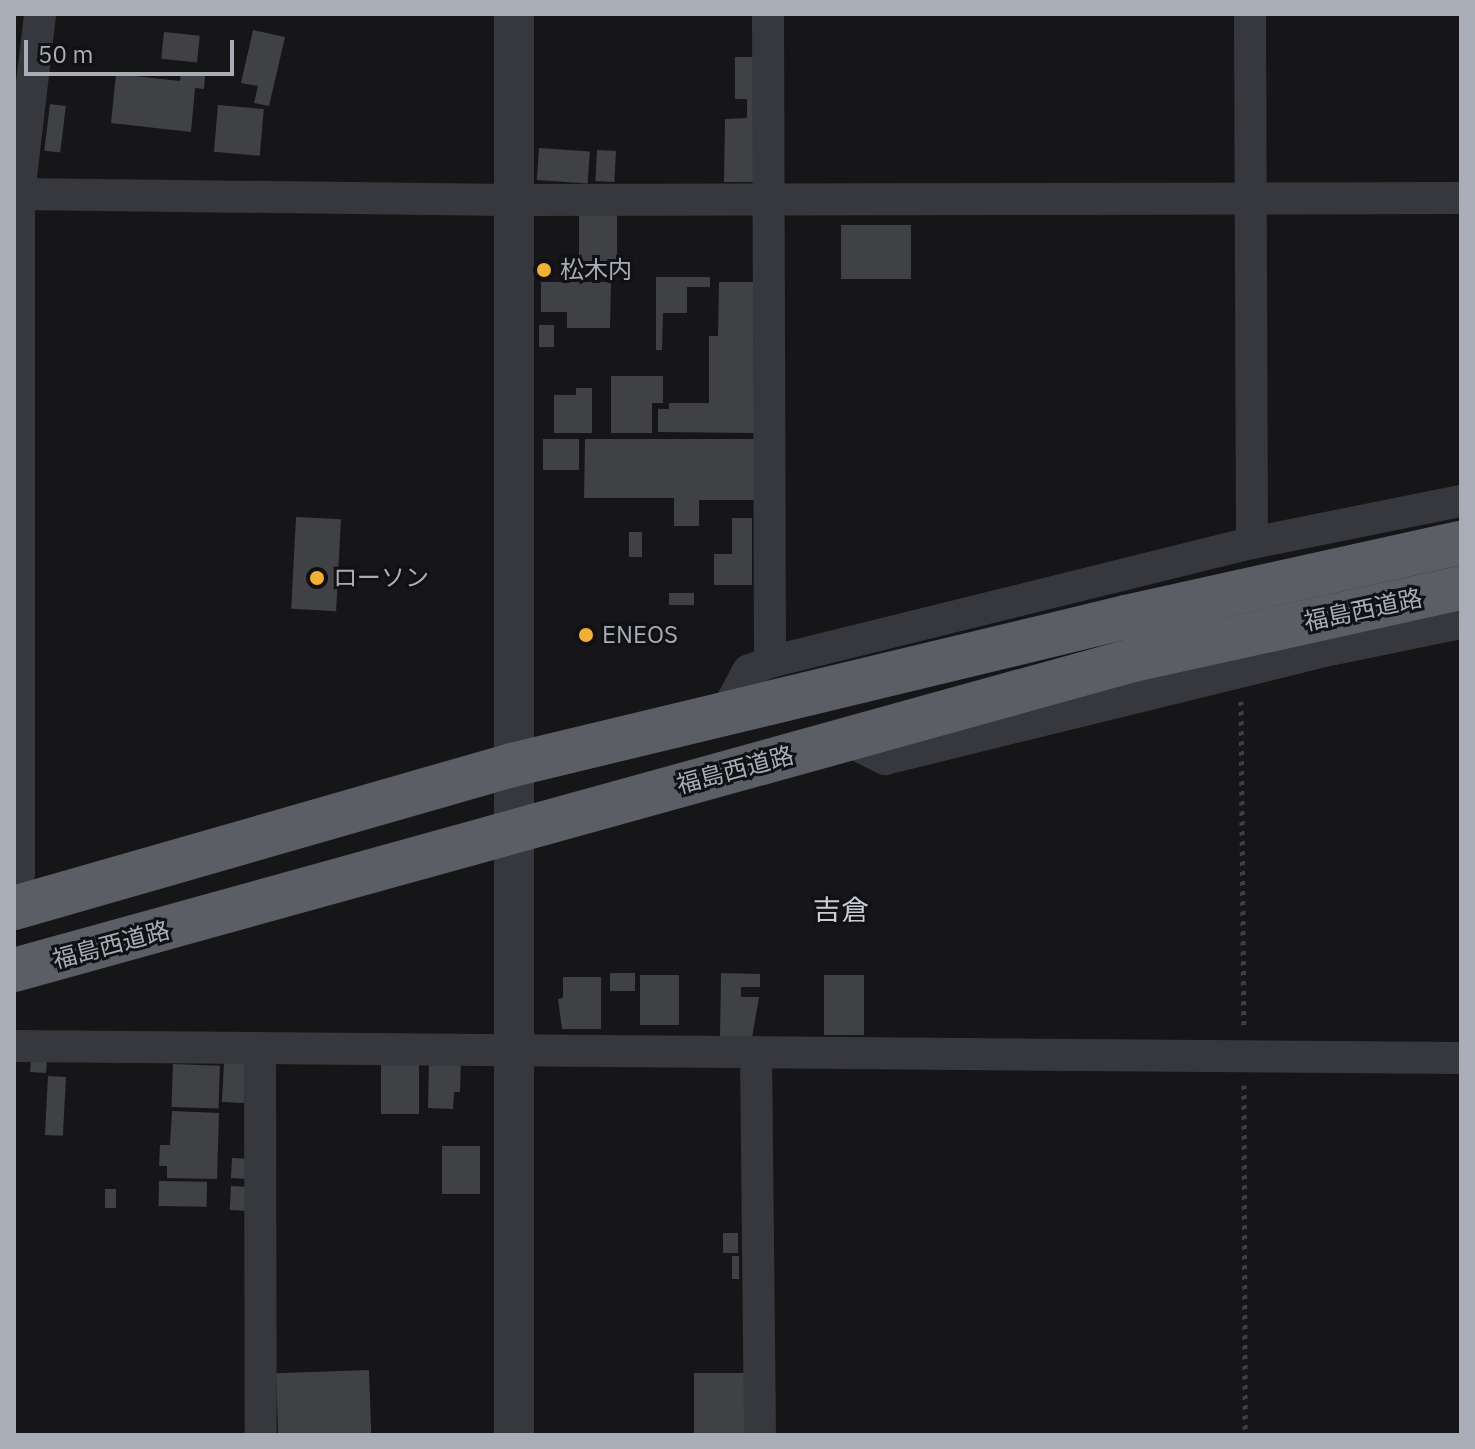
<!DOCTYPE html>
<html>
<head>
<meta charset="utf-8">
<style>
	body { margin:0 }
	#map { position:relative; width:1475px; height:1449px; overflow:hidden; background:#161618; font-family:"IBM Plex Sans","Noto Sans JP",sans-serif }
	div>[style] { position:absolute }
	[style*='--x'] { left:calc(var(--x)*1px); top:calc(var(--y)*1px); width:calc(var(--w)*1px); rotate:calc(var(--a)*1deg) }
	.building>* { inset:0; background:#404145; transform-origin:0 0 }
	.path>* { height:5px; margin-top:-2.5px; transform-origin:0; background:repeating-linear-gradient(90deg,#3d3f44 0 4px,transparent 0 10px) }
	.minor>* { height:32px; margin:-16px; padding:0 16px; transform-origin:16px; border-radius:16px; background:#37383d }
	.tertiary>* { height:40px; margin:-20px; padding:0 20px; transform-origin:20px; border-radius:20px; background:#37383d }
	.trunk>* { height:44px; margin:-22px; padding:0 22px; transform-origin:22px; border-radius:22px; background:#5b5e65 }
	.dots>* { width:22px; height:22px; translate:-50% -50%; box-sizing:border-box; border:4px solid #111113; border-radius:50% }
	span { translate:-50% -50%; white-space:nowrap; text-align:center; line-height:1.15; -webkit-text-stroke:6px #111113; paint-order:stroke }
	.poi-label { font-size:24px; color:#a8adb8 }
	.left { translate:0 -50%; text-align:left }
	.street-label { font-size:24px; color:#a8adb8 }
	.quarter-label { font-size:28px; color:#c9ccd4 }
	.frame { position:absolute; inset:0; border:16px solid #a8adb8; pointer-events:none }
	.scale { position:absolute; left:24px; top:40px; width:210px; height:36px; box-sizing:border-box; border:4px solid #a8adb8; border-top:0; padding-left:10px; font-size:24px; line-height:28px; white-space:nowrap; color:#a8adb8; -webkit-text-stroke:6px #111113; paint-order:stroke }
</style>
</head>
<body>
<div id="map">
	<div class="building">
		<i style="clip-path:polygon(253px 30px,285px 37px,269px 106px,254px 103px,258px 86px,241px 83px)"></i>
		<i style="left:164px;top:32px;width:36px;height:27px;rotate:6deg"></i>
		<i style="clip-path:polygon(735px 57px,759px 57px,759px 182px,724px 182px,725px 119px,747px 118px,747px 99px,735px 99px)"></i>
		<i style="clip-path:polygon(181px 73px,205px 76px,204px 89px,195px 88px,191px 132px,111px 123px,116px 74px,180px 81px)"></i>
		<i style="left:50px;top:104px;width:16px;height:47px;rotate:7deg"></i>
		<i style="left:218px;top:105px;width:46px;height:47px;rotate:5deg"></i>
		<i style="left:539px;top:148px;width:51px;height:32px;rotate:4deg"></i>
		<i style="left:597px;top:150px;width:19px;height:31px;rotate:3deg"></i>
		<i style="left:579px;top:207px;width:38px;height:58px"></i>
		<i style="left:841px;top:225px;width:70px;height:54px"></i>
		<i style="clip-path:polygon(656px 277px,710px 277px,710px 287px,687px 287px,687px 313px,663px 313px,662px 350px,656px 350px)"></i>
		<i style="clip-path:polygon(541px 282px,611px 282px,610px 328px,567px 328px,567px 312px,541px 312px)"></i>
		<i style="clip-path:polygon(719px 282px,754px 282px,754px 433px,658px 432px,658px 409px,669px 409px,669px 403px,709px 403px,709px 336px,718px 336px)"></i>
		<i style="left:539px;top:325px;width:15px;height:22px"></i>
		<i style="clip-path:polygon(611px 376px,663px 376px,663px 403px,652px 403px,652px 433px,611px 433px)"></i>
		<i style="clip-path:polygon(576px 388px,592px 388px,592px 433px,554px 433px,554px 395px,576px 395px)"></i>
		<i style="left:543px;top:439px;width:36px;height:31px"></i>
		<i style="clip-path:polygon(585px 439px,758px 439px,758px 500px,699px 500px,699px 526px,674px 526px,674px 498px,584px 498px)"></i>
		<i style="left:296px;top:517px;width:45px;height:92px;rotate:3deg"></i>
		<i style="clip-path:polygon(732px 518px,752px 518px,752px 585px,714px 585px,714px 554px,732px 554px)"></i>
		<i style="left:629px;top:532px;width:13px;height:25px"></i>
		<i style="left:669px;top:593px;width:25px;height:12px"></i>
		<i style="left:610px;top:973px;width:25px;height:18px"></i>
		<i style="clip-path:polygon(721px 973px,760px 974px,760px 987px,741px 987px,741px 997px,759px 997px,752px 1038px,720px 1041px)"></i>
		<i style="left:640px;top:975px;width:39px;height:50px"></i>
		<i style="left:824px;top:975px;width:40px;height:60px"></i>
		<i style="clip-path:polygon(563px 977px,601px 977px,601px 1029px,562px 1029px,558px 999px,563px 998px)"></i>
		<i style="left:31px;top:1059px;width:16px;height:13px;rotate:4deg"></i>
		<i style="clip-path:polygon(429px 1060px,461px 1060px,460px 1092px,454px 1092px,453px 1109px,428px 1108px)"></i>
		<i style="left:381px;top:1061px;width:38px;height:53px"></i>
		<i style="left:224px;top:1062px;width:22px;height:40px;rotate:3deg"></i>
		<i style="left:173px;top:1064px;width:47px;height:43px;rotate:2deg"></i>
		<i style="left:48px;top:1076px;width:18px;height:59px;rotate:3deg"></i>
		<i style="clip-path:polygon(172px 1111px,219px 1113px,217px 1179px,167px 1178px,167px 1166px,159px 1166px,160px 1145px,170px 1145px)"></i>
		<i style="left:442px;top:1146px;width:38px;height:48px"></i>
		<i style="left:232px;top:1158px;width:19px;height:20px;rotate:3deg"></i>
		<i style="left:159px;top:1181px;width:48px;height:25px;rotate:1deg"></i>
		<i style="left:231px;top:1186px;width:20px;height:24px;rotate:3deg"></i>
		<i style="left:105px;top:1189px;width:11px;height:19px"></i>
		<i style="left:723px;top:1233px;width:15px;height:20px"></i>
		<i style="left:732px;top:1256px;width:7px;height:23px"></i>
		<i style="left:369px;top:1370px;width:65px;height:93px;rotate:88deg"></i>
		<i style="left:694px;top:1373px;width:54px;height:62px"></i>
	</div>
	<div class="path">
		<i style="--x:1241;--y:701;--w:326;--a:89.5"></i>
		<i style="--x:1244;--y:1085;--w:350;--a:89.8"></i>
	</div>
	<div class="minor">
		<i style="--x:768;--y:14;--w:648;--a:89.82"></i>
		<i style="--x:1250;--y:14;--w:529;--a:89.78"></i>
		<i style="--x:19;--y:194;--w:494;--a:0.7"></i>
		<i style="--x:513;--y:200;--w:948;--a:-0.12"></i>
		<i style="--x:726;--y:712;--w:47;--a:-61.8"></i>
		<i style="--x:748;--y:671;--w:24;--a:-22"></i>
		<i style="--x:770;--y:662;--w:496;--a:-13.9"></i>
		<i style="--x:1252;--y:543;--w:213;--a:-11.4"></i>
		<i style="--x:845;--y:739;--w:45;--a:26.6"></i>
		<i style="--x:885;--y:759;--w:462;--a:-13.8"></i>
		<i style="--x:1334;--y:649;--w:130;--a:-11.6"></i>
		<i style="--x:19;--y:874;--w:680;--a:-90"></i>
		<i style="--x:19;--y:194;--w:181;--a:-83.3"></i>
		<i style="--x:14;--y:1046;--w:1447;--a:0.48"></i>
		<i style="--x:260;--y:1049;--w:386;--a:89.9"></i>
		<i style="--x:756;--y:1053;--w:382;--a:89.4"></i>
	</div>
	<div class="tertiary">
		<i style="--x:514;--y:14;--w:1421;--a:90"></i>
	</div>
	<div class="trunk">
		<i style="--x:14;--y:908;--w:518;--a:-16.02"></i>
		<i style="--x:512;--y:765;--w:632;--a:-13.55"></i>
		<i style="--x:1126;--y:617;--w:343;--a:-12.5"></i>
		<i style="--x:14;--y:970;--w:1161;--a:-15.48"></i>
		<i style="--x:1133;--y:660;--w:336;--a:-12.4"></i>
	</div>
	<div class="dots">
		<i style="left:544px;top:270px;background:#f2b134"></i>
		<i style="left:317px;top:578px;background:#f2b134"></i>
		<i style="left:586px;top:635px;background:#f2b134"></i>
	</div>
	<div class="poi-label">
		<span class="left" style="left:560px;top:270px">松木内</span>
		<span class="left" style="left:333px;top:578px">ローソン</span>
		<span class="left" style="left:602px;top:635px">ENEOS</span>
	</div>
	<div class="street-label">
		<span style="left:1363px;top:610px;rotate:-12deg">福島西道路</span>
		<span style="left:735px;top:770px;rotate:-15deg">福島西道路</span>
		<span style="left:111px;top:945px;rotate:-15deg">福島西道路</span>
	</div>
	<div class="quarter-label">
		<span style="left:841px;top:910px">吉倉</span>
	</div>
	<div class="frame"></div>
	<div class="scale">50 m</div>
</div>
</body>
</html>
